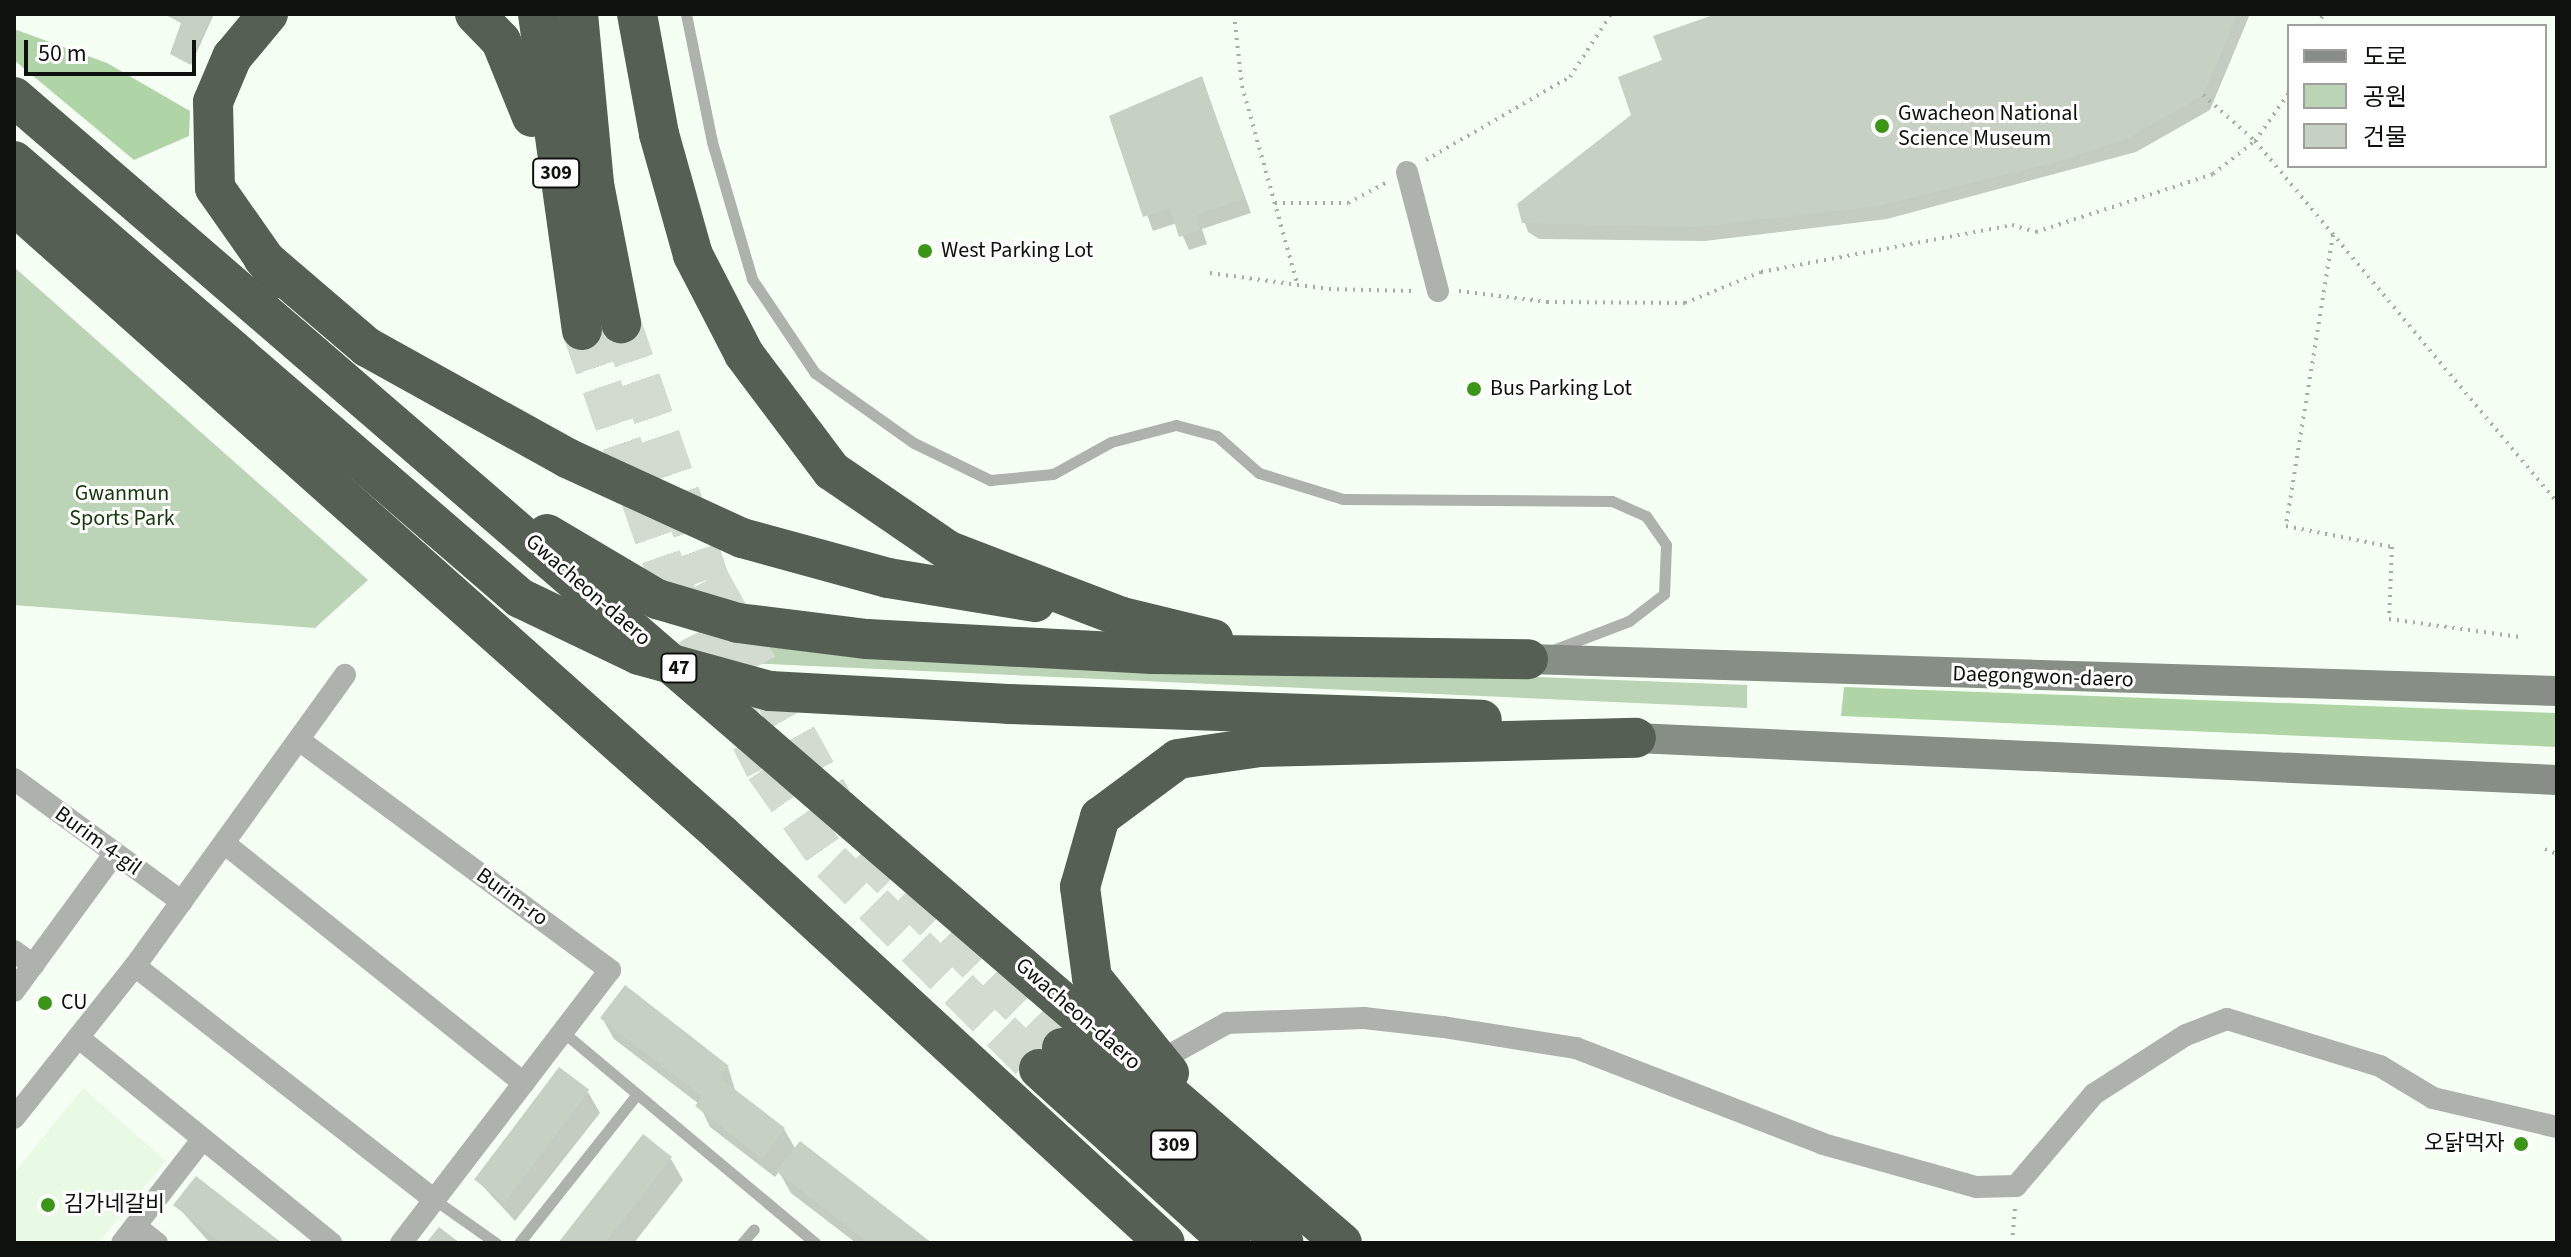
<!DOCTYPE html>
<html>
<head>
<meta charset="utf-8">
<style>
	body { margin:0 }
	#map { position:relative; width:2571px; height:1257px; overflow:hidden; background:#f6fff3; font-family:"Source Sans 3","Noto Sans KR",sans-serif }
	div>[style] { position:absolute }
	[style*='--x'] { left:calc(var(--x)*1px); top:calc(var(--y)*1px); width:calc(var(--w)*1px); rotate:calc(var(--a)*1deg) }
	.built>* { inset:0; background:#e8f9e4 }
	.green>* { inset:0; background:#bbd4b5 }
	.forest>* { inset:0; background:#afd5a6 }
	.shadow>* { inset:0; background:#0003 }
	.building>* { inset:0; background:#c6d1c4; transform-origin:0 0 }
	.highway-tunnel>* { height:40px; margin-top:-20px; transform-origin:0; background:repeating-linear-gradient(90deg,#d3dbd0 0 40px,transparent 0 60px) }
	.path>* { height:4px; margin-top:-2px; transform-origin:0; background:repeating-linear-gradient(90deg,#a6ada4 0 2px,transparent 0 8px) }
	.lane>* { height:11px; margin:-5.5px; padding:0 5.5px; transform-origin:5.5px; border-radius:5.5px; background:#adb2ac }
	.street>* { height:22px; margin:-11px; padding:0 11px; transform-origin:11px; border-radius:11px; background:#adb2ac }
	.secondary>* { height:30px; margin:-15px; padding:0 15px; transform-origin:15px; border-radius:15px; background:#878e85 }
	.highway>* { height:40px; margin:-20px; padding:0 20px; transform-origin:20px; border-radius:20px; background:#555f53 }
	.highway-bridge>* { height:40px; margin:-20px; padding:0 20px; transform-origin:20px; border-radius:20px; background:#555f53 }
	.dots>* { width:22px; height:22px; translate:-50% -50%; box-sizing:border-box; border:4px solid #fff; border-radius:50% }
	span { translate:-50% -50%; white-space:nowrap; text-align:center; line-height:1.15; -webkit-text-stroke:6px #fff; paint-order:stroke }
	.shield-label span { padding:2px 6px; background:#fff; border:2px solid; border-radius:6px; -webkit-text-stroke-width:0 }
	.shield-label { font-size:20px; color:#0e110d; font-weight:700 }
	.poi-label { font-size:22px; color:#0e110d }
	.left { translate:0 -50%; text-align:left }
	.right { translate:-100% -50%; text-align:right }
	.park-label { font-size:22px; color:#143808 }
	.street-label { font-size:22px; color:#0e110d }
	.frame { position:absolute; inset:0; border:16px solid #0e110d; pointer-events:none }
	.legend { position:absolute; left:2287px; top:24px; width:260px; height:144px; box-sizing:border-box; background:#fff; border:2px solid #9fa09e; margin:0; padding:10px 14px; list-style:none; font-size:24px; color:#0e110d }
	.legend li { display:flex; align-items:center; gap:16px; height:40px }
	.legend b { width:40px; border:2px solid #9fa09e }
	.scale { position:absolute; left:24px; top:40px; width:172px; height:36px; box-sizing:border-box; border:4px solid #0e110d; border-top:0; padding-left:10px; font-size:24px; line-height:28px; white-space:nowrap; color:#0e110d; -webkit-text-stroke:6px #fff; paint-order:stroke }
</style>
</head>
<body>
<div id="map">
	<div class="built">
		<i style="clip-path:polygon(83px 1088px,166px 1161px,98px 1243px,14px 1243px,14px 1173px)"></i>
	</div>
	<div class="green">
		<i style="clip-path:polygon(14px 267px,368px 580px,315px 628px,14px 605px)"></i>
		<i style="clip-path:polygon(722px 633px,1249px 666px,1747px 685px,1747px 708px,724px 662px)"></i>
	</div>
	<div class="forest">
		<i style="clip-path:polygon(14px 29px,107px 63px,190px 111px,189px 136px,134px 160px,14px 60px)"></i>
		<i style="clip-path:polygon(1844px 687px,2557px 713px,2557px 747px,1841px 716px)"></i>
	</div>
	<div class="shadow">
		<i style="clip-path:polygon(164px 14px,214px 14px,191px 65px,172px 54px,183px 24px)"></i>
		<i style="clip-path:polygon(1723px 14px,2250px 14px,2210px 110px,2136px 152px,1887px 219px,1705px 241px,1539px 239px,1528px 232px,1519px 205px,1633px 116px,1665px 61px)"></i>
		<i style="clip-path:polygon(1202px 78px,1251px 213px,1202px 229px,1207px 244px,1189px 250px,1177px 223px,1153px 231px,1111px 117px)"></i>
		<i style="clip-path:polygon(602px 1018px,728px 1067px,736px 1093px,784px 1129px,796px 1150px,929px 1243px,856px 1243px,791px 1193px,779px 1172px,775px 1177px,710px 1127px,699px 1104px,614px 1039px)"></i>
		<i style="clip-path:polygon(588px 1092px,600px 1113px,515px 1221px,476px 1179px)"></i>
		<i style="clip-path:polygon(671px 1159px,683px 1180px,634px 1243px,561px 1243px)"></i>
		<i style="clip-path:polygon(176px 1205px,278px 1243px,210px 1243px)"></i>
	</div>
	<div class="building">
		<i style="clip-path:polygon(165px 14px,212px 14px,189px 64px,170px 54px,181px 23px)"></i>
		<i style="clip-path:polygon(1716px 14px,2238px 14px,2203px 95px,2128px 138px,2056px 162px,1878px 206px,1696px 227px,1522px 223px,1517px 204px,1631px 115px,1618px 77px,1662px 60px,1653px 36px)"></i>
		<i style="clip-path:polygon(1202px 76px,1244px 199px,1196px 215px,1200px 230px,1179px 237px,1170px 208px,1143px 217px,1109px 116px)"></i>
		<i style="clip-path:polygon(625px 985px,729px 1066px,720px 1078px,785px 1128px,762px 1158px,695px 1106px,702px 1096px,600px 1018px)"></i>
		<i style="left:559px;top:1067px;width:38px;height:141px;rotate:37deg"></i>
		<i style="clip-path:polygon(643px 1134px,672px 1157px,605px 1243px,558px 1243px)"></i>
		<i style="clip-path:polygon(800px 1141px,932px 1243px,869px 1243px,776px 1171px)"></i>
		<i style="clip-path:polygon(196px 1176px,282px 1243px,222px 1243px,173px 1205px)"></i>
		<i style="clip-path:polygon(439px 1227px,460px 1243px,426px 1243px)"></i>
	</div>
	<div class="highway-tunnel">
		<i style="--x:621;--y:323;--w:271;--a:71"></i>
		<i style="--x:709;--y:579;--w:253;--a:60.9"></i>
		<i style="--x:582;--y:330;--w:265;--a:70.8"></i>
		<i style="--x:669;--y:580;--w:211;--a:62.9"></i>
		<i style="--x:765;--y:768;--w:115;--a:54.9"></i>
		<i style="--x:831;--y:862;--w:293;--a:44.9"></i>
		<i style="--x:863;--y:851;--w:280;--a:44.7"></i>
	</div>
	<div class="path">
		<i style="--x:1234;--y:14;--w:72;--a:83.7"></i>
		<i style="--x:1242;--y:86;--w:208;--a:74.4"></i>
		<i style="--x:2319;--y:26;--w:13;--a:-72"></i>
		<i style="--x:2203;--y:95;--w:69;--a:41.5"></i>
		<i style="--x:2255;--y:141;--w:471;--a:50.1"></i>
		<i style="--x:1426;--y:160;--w:166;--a:-30"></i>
		<i style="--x:1570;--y:77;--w:75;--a:-56.9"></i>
		<i style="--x:1275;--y:203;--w:73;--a:0"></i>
		<i style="--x:1348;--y:203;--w:44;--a:-28.3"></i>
		<i style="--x:2333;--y:235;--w:295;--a:99.2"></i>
		<i style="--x:2286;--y:526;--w:108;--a:11.2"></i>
		<i style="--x:2392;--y:547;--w:72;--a:92.4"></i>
		<i style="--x:2389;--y:619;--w:132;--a:7.8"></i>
		<i style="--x:1210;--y:273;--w:120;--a:7.7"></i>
		<i style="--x:1329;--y:289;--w:85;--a:1.3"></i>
		<i style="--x:1459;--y:291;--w:89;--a:7.1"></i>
		<i style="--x:1547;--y:302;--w:138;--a:0.4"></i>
		<i style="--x:1685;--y:303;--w:82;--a:-22.2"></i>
		<i style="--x:1761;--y:272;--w:255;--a:-10.6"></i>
		<i style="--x:2012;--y:225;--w:25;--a:16"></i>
		<i style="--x:2036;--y:232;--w:186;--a:-18.1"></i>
		<i style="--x:2213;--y:174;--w:53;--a:-38.2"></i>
		<i style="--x:2255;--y:141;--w:59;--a:-54.7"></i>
		<i style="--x:2545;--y:849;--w:13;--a:23"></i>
		<i style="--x:2012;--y:1243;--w:38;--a:-85"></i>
	</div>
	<div class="lane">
		<i style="--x:686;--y:14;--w:131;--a:78.5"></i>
		<i style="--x:712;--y:142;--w:143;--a:73.7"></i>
		<i style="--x:752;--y:279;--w:113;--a:56.2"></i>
		<i style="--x:815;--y:373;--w:121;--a:35.3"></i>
		<i style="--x:914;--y:443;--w:85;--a:26"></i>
		<i style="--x:990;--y:480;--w:63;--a:-5.4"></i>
		<i style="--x:1053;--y:474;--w:66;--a:-28.9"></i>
		<i style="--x:1111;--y:442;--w:67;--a:-14.7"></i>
		<i style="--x:1176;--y:425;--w:42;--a:15"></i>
		<i style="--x:1217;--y:436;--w:56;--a:41.4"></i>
		<i style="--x:1259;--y:473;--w:88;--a:17.2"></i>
		<i style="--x:1343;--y:499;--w:269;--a:0.4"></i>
		<i style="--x:1612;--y:501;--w:37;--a:24"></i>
		<i style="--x:1646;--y:516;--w:35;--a:55"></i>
		<i style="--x:1666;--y:545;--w:49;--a:92.3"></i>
		<i style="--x:1664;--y:594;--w:44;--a:142.4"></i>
		<i style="--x:1629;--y:621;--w:81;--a:159.1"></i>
		<i style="--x:563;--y:1032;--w:329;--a:39.9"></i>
		<i style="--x:435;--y:1200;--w:75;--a:35.2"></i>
		<i style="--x:519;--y:1243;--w:190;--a:-51.6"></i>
		<i style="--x:742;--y:1243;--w:18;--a:-49"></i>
	</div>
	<div class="street">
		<i style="--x:1407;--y:172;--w:123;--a:75.4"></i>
		<i style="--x:299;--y:740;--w:387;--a:36.5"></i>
		<i style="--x:610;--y:970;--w:344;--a:127.4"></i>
		<i style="--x:14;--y:779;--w:208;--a:36.2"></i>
		<i style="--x:224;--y:843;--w:384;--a:38.7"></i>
		<i style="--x:14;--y:951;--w:24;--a:36"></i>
		<i style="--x:135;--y:966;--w:380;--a:38"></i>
		<i style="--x:14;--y:991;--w:171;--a:-53.8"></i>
		<i style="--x:79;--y:1038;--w:325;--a:39.1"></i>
		<i style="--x:1161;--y:1060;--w:76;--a:-29.3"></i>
		<i style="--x:1227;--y:1023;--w:137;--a:-2.1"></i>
		<i style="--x:1364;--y:1018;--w:80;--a:6.5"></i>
		<i style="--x:1443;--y:1027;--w:135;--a:9"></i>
		<i style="--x:1576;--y:1048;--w:265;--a:21.2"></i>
		<i style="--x:1823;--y:1144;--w:159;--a:15.7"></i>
		<i style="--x:1976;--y:1187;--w:40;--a:-1.4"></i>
		<i style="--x:2016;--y:1186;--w:121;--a:-49.7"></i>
		<i style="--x:2094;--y:1094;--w:109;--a:-32.7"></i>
		<i style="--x:2186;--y:1035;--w:44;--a:-21.3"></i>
		<i style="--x:2227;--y:1019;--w:160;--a:17.1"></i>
		<i style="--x:2380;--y:1066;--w:62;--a:31.1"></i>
		<i style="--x:2433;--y:1098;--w:127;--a:13.2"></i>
		<i style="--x:14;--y:1118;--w:194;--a:-51.5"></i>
		<i style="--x:135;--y:966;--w:359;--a:-54.2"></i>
		<i style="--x:135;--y:1226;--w:28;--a:38"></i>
		<i style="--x:122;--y:1243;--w:130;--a:-52.2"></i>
	</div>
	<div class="secondary">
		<i style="--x:1528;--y:659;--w:1029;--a:1.78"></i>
		<i style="--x:1636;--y:738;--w:922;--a:2.61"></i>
	</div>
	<div class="highway">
		<i style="--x:268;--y:14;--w:56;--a:129.9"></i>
		<i style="--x:232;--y:57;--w:49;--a:112.9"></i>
		<i style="--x:213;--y:102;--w:86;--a:88.7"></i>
		<i style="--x:215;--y:188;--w:110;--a:55"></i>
		<i style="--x:475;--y:14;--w:37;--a:46"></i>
		<i style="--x:501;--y:41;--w:82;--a:67.8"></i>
		<i style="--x:538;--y:14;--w:319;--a:82.1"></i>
		<i style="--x:578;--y:14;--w:171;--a:84.6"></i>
		<i style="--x:594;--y:184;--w:142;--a:79"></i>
		<i style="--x:637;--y:14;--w:122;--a:79.6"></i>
		<i style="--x:659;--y:134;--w:126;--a:74.3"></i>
		<i style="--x:693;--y:255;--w:111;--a:62.7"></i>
		<i style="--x:744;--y:354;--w:146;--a:53.1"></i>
		<i style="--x:832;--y:471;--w:142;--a:34.4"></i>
		<i style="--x:949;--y:551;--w:185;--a:20.9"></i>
		<i style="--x:1122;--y:617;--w:94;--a:13.6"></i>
		<i style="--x:14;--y:97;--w:1754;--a:40.79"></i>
		<i style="--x:14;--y:205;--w:948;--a:41.66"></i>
		<i style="--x:722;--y:835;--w:602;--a:42.64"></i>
		<i style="--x:263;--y:258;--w:137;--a:40.6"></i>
		<i style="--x:367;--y:347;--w:229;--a:29"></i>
		<i style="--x:567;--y:458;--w:192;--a:24.6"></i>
		<i style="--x:742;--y:538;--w:151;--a:15.3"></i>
		<i style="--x:888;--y:578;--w:149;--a:9.3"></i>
		<i style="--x:547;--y:534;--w:128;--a:30.6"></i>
		<i style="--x:657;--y:599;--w:84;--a:16.5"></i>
		<i style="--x:738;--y:623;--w:130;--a:7.1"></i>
		<i style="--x:867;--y:639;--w:286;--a:3"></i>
		<i style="--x:1153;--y:654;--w:375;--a:0.8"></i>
		<i style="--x:1008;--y:704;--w:474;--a:1.9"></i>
		<i style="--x:1062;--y:1048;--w:295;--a:41.3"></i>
		<i style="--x:1039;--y:1069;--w:259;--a:42.2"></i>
		<i style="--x:1169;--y:1073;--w:122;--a:-129"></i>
		<i style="--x:1092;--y:978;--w:92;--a:-97.5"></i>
		<i style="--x:1080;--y:887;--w:73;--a:-74.1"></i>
		<i style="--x:1100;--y:817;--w:97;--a:-36.6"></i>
		<i style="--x:1178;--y:759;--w:83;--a:-8.3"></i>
		<i style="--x:1260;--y:747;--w:376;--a:-1.4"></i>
	</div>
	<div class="highway-bridge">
		<i style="--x:14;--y:161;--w:669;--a:40.82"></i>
		<i style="--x:520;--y:598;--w:132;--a:25.6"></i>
		<i style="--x:639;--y:655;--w:136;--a:15.4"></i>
		<i style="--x:770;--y:691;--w:238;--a:3.1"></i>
	</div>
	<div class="dots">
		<i style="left:1882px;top:126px;background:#3a9716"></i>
		<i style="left:925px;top:251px;background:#3a9716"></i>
		<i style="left:1474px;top:389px;background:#3a9716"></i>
		<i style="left:45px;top:1003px;background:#3a9716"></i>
		<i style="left:2521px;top:1144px;background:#3a9716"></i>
		<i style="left:48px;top:1205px;background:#3a9716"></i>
	</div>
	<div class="shield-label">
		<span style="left:556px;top:173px">309</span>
		<span style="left:679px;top:668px">47</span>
		<span style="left:1174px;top:1145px">309</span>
	</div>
	<div class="poi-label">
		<span class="left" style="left:1898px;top:126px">Gwacheon National<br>Science Museum</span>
		<span class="left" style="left:941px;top:251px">West Parking Lot</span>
		<span class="left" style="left:1490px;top:389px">Bus Parking Lot</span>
		<span class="left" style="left:61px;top:1003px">CU</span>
		<span class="right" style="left:2505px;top:1144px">오닭먹자</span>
		<span class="left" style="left:64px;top:1205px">김가네갈비</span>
	</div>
	<div class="park-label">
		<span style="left:122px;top:506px">Gwanmun<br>Sports Park</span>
	</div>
	<div class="street-label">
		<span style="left:588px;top:590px;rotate:41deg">Gwacheon-daero</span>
		<span style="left:2043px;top:677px;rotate:2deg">Daegongwon-daero</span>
		<span style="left:98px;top:841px;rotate:36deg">Burim 4-gil</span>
		<span style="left:512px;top:897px;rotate:36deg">Burim-ro</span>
		<span style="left:1078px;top:1014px;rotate:41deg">Gwacheon-daero</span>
	</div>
	<div class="frame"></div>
	<ul class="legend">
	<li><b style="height:10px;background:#878e85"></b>도로</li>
	<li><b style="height:22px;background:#bbd4b5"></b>공원</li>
	<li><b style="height:22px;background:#c6d1c4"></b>건물</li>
	</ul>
	<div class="scale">50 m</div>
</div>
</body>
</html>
